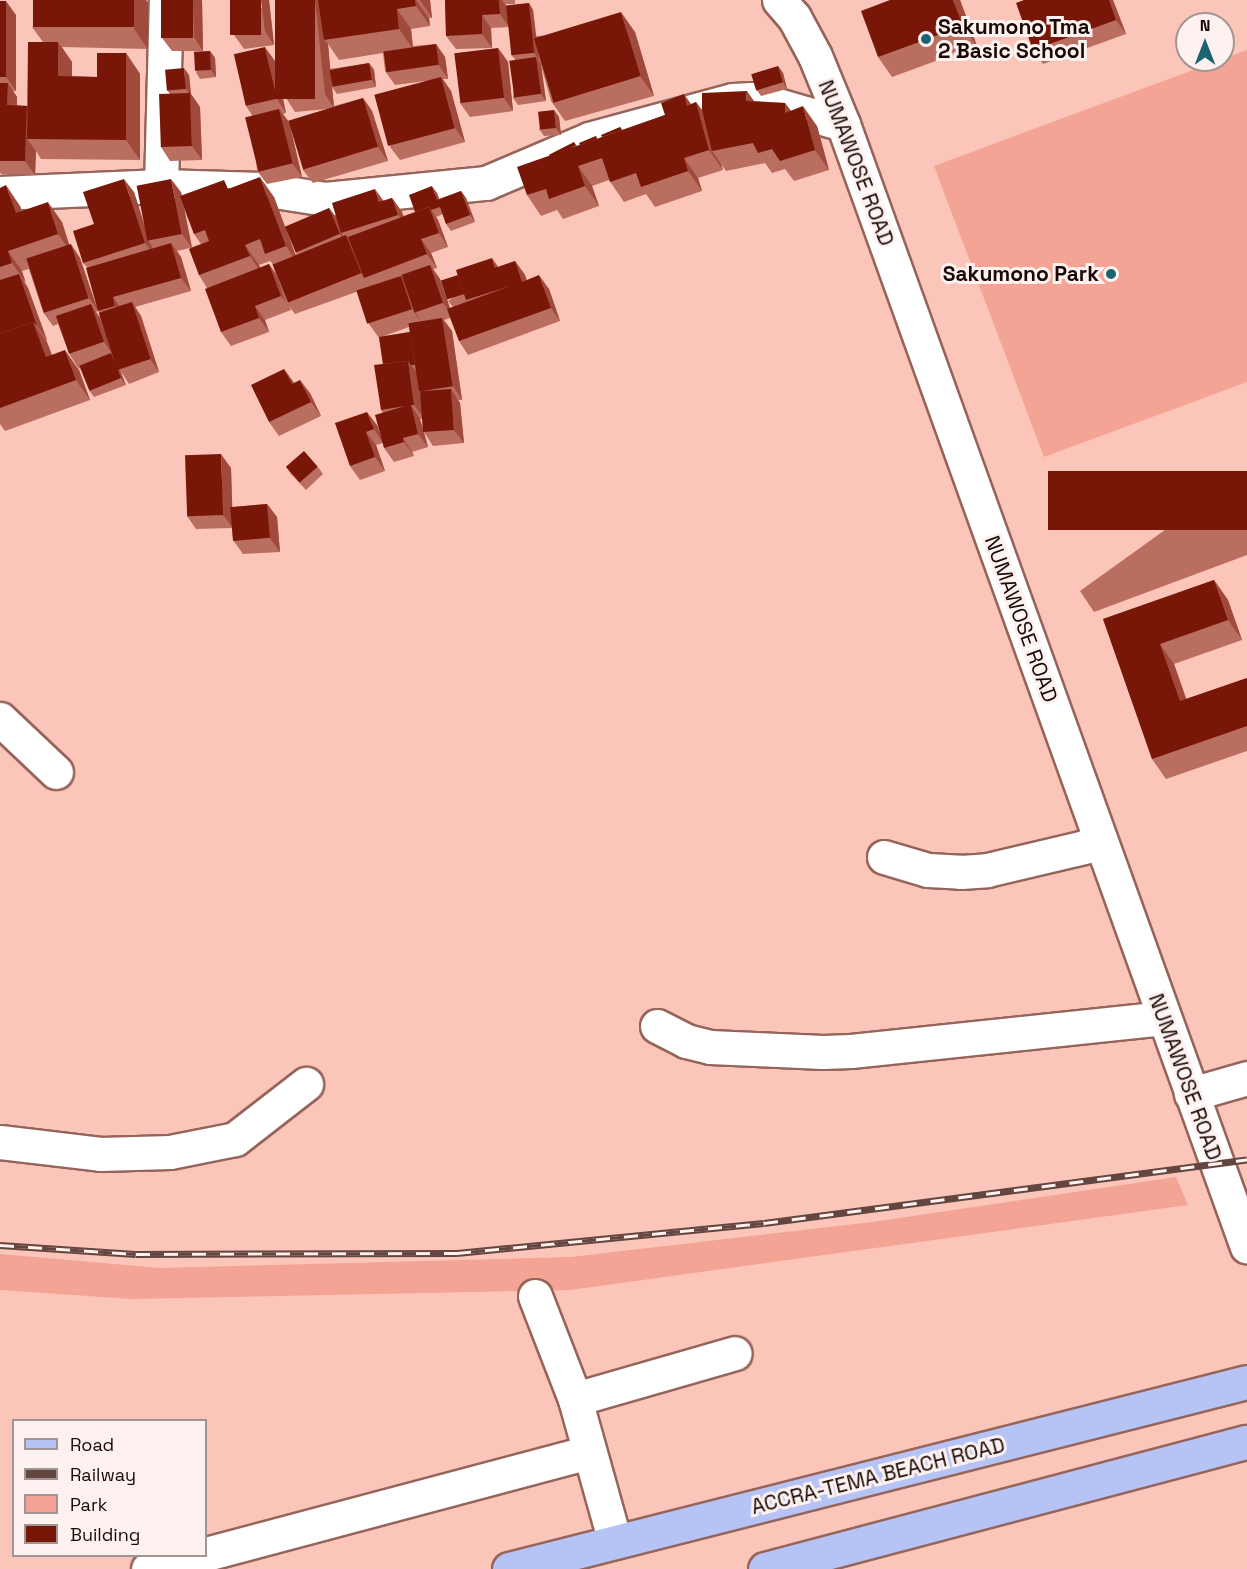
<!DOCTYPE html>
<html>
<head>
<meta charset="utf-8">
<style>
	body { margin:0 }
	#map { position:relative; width:1247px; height:1569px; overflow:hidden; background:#fcc5b9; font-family:"Space Grotesk",sans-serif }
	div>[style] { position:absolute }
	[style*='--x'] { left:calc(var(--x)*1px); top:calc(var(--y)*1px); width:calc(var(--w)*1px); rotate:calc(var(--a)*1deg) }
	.green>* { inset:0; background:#f3a494 }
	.roads { filter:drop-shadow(2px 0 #95645a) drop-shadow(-2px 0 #95645a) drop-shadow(0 2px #95645a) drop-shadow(0 -2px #95645a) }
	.minor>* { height:33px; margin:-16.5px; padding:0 16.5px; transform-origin:16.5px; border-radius:16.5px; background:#fff }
	.major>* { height:33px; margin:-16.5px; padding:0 16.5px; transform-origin:16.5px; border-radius:16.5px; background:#b6c4f5 }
	.rail>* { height:7px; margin-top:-3.5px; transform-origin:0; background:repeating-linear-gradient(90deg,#fdf2ef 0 14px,#644640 0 28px); box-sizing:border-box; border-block:2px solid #644640 }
	.wall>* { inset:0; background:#ba6e60 }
	.shaded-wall>* { inset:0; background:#a04a3c }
	.building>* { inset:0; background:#781607; transform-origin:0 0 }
	.dots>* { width:16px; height:16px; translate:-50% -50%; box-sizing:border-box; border:3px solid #fdf2ef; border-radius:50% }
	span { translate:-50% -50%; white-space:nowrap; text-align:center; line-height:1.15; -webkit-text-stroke:6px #fdf2ef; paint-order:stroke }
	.poi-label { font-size:21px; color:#190805; font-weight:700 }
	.left { translate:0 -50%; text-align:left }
	.right { translate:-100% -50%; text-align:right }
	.street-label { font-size:21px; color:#190805 }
	.legend { position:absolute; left:12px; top:1419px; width:195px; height:138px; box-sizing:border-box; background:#fdf2ef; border:2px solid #a29491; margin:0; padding:8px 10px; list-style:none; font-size:18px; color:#190805 }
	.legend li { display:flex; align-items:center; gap:12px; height:30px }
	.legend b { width:30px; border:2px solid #a29491 }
	.north { position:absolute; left:1175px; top:12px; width:60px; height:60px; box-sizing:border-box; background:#fdf2ef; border:2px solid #a29491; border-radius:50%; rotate:0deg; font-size:16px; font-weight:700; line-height:24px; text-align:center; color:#190805 }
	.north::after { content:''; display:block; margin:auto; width:21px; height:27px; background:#1a6471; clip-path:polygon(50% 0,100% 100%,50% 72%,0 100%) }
</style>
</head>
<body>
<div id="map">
	<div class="green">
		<i style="clip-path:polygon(1247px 50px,1247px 382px,1044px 457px,934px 166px)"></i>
		<i style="clip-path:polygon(1176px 1177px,1188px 1205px,570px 1290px,132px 1299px,0 1290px,0 1254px,160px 1268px,571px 1257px,872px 1222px)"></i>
	</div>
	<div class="roads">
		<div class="minor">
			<i style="--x:779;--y:0;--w:23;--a:49"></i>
			<i style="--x:794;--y:17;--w:44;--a:61.7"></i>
			<i style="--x:815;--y:56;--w:74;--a:67.6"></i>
			<i style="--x:843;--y:124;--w:1193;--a:70.21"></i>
			<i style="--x:161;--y:186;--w:186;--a:-88.5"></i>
			<i style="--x:0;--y:193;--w:161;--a:-2.5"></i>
			<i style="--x:161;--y:186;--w:101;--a:1.7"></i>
			<i style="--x:262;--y:189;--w:64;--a:9"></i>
			<i style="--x:325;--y:199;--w:162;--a:-5.7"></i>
			<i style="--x:486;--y:183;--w:112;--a:-23.1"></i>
			<i style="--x:589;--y:139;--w:149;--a:-15.2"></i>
			<i style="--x:733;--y:100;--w:18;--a:-3"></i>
			<i style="--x:751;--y:99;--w:20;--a:11"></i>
			<i style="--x:771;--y:103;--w:75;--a:16.3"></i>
			<i style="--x:0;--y:719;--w:77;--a:43.4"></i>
			<i style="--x:884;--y:857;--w:46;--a:16.5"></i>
			<i style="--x:928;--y:870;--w:33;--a:3"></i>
			<i style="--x:961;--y:872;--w:26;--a:-4"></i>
			<i style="--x:987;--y:870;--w:117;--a:-13.3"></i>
			<i style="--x:657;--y:1026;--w:33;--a:27"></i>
			<i style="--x:686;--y:1041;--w:25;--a:14"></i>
			<i style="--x:710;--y:1047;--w:113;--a:2.5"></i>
			<i style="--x:823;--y:1052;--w:28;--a:-2"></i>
			<i style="--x:851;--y:1051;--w:315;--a:-6"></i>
			<i style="--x:1191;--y:1094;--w:58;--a:-15.9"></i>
			<i style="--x:0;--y:1142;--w:101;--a:6.8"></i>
			<i style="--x:100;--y:1154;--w:70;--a:-1.6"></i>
			<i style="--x:170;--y:1152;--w:66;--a:-11.3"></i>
			<i style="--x:235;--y:1139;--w:90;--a:-37.8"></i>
			<i style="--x:535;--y:1296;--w:110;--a:68.8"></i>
			<i style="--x:575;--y:1399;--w:148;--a:74.4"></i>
			<i style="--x:575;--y:1399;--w:166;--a:-16"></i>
			<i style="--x:206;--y:1554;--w:396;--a:-14.9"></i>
			<i style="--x:148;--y:1569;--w:53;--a:-14.3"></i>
		</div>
		<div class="major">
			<i style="--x:509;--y:1569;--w:761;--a:-14.22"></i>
			<i style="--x:765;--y:1569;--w:498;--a:-14.8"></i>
		</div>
	</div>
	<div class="rail">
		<i style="--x:0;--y:1245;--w:136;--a:3.8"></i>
		<i style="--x:136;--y:1254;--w:321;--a:-0.2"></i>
		<i style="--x:457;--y:1253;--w:308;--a:-5.6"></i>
		<i style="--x:764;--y:1223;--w:487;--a:-7.5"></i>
	</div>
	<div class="wall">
		<i style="clip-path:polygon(161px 0,202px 0,203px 51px,172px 51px,162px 38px)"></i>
		<i style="clip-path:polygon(269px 0,274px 45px,244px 49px,234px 35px)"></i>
		<i style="clip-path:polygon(275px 0,430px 0,432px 18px,429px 18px,430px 26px,411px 29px,413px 46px,436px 44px,445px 57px,448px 79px,443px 79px,451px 91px,465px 142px,400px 160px,390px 147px,426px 81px,395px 85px,385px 71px,383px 53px,339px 60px,328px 44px,330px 69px,369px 63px,374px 70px,376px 87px,337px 94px,332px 87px,334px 106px,363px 98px,372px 111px,388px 161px,313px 183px,303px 170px,291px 129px,302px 177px,267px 184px,257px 171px,252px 115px,246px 106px,275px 61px,286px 113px,283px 114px,288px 121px,327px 109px,295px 112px,286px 98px)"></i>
		<i style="clip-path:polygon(445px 0,515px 0,515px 4px,505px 4px,507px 6px,529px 3px,533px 10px,536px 36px,635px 32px,654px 96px,565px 121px,551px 101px,541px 65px,546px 101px,518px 105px,513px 98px,515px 59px,512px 56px,509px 27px,491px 28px,492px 48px,456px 49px,446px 36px)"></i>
		<i style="clip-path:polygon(960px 0,977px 46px,892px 77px,878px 57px)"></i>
		<i style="clip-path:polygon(1024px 0,1113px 0,1126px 34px,1043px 64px,1033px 50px)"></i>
		<i style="clip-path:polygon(0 1px,16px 15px,16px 91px,13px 91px,17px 97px,17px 105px,28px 106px,43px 42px,32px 27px,148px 3px,148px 49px,62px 47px,72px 62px,72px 76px,97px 77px,126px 53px,140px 74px,140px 160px,41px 159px,36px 151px,35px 175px,1px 174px,0 172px)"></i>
		<i style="clip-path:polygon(498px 48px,508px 62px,513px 111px,470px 117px,460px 103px)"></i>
		<i style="clip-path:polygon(210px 51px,215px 58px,216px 77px,200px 79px,196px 72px)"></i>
		<i style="clip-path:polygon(778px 66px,783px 73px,787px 89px,761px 96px,756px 89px)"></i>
		<i style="clip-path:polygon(189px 75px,191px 94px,200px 107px,202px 160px,170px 161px,161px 147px,170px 94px,167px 90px)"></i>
		<i style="clip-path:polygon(684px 94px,691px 104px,696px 102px,703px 111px,754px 101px,785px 103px,791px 111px,817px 126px,829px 170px,794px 181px,785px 169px,772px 173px,765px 163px,726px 171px,721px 164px,723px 170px,698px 178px,702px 191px,655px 207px,646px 194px,624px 202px,609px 180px,592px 186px,599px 206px,563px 219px,557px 210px,541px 216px,527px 195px,574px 142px,577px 146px,596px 136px,597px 139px,602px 137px,620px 127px,622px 130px,665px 115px)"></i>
		<i style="clip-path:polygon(554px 110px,559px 117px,561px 135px,544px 136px,539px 129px)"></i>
		<i style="clip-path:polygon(evenodd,0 188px,20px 206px,22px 211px,62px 222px,69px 244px,80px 258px,98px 311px,96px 312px,99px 317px,101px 314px,98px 311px,87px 267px,83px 263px,94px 224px,134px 192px,146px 230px,181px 192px,182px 196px,230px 188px,274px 197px,295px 254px,297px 254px,295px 251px,329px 208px,336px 217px,392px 198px,402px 212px,403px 216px,415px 212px,437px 193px,439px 199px,461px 191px,466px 198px,475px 222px,451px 231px,446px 224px,443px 214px,436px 217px,438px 220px,448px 247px,431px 253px,437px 268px,433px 269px,440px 279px,450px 308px,453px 307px,448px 301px,498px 267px,515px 261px,525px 275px,526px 280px,549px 289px,560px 321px,468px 355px,459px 341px,450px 318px,444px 320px,452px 331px,462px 400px,458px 400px,460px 403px,464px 443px,433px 446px,424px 432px,428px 447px,412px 452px,414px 456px,394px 462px,384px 448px,383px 443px,376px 445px,385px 471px,360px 480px,350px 466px,335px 423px,377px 425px,381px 437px,383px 413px,381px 410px,383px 364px,379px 338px,369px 324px,370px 287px,295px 314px,289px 306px,291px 310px,265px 320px,269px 332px,231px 346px,221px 332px,207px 288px,199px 275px,190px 248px,177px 251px,181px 257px,191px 291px,135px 307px,141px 316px,159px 372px,129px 384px,120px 370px,126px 385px,94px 397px,89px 390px,80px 368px,79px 369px,70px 355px,58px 324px,53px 326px,43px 312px,29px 269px,22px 271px,25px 283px,28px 288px,47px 340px,46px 340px,52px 355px,79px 370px,90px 400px,5px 431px,0 424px,0 188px,184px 209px,194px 234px,201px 244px,192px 247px,184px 209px,0 188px,270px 261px,272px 263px,275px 273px,269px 264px,260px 268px,259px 265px,270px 261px,0 188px,409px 327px,410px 332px,384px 336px,409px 327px,0 188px,420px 419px,423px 419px,424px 432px,420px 419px)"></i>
		<i style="clip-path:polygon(284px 369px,294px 383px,310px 393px,321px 416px,279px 436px,269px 422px)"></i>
		<i style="clip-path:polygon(286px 467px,318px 467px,323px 474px,306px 490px,291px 474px)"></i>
		<i style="clip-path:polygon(231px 468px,232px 507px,267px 504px,277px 517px,280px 552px,243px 554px,233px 540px,232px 528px,196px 529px,187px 516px)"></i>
		<i style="clip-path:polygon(1247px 471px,1247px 555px,1094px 612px,1080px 591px)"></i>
		<i style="clip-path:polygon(1214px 580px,1228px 600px,1242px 640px,1174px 664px,1186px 699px,1247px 678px,1247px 751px,1166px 779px,1152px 759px,1103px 619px)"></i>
	</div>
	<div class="shaded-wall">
		<i style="clip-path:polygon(134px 0,146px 0,148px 3px,148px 49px,134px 29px)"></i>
		<i style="clip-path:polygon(193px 0,202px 0,203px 51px,194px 37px)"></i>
		<i style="clip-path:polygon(261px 0,269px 0,274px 45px,265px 31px)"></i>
		<i style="clip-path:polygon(315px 0,323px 0,324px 40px,328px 44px,334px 108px,325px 94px)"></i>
		<i style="clip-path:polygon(415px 0,416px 0,429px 18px,430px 26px,416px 6px)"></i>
		<i style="clip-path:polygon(420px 0,430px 0,432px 18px)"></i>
		<i style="clip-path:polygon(499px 0,502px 0,508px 8px,509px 27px,500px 14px)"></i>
		<i style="clip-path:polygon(953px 0,960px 0,977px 46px,963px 26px)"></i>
		<i style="clip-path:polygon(1109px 0,1113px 0,1126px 34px,1116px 20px)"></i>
		<i style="clip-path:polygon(6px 1px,16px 15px,16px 91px,6px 77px)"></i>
		<i style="clip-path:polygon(529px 3px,533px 10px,539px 60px,534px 53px)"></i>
		<i style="clip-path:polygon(397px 9px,411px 29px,413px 49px,399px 29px)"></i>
		<i style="clip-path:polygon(621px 12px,635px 32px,654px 96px,640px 76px)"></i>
		<i style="clip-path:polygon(482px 15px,491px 28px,492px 48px,482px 34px)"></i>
		<i style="clip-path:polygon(58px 42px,72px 62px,72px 96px,58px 76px)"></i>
		<i style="clip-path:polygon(436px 44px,445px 57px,448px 79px,439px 65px)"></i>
		<i style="clip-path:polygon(265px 47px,275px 61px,286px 113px,277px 99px)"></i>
		<i style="clip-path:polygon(498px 48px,508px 62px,513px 111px,504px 98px)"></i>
		<i style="clip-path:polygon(210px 51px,215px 58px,216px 77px,211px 70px)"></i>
		<i style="clip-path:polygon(126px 53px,140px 74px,140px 160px,126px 140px)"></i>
		<i style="clip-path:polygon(536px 57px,541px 64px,546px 101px,541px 94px)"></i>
		<i style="clip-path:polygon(369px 63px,374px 70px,376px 87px,372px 80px)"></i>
		<i style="clip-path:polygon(778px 66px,783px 73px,787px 89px,783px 82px)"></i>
		<i style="clip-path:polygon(184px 68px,189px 75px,191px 94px,200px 107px,202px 160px,192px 146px,190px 95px,186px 89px)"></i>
		<i style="clip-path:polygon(441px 77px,451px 91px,465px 142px,455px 128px)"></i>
		<i style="clip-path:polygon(8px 83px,17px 97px,17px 119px,7px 105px)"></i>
		<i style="clip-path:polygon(747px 91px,761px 111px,746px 101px)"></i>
		<i style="clip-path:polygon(684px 94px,698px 115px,687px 106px)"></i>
		<i style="clip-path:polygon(363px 98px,372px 111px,388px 161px,378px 147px)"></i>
		<i style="clip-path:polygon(696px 102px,710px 122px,712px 151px,721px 164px,723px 170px,709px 150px)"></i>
		<i style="clip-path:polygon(785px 103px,800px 123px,785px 113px)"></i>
		<i style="clip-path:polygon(27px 106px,27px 139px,36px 151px,35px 175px,25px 161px)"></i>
		<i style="clip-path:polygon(803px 106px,817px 126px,829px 170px,815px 150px)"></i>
		<i style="clip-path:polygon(279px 109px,289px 122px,302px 177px,292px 163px)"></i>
		<i style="clip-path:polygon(554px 110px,559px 117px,561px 135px,556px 128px)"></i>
		<i style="clip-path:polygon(684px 158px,698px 178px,702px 191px,688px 171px)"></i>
		<i style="clip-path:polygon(578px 166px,592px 186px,599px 206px,585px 186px)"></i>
		<i style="clip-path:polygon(260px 177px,274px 197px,300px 267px,286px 246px)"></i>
		<i style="clip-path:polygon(124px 179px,134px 192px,149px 240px,148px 241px,151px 244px,155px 257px,145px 243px)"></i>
		<i style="clip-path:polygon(171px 179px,181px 192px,192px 248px,182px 234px)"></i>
		<i style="clip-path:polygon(6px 185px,20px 206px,30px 233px,16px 213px)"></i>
		<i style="clip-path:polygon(432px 186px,437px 193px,442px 207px,437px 200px)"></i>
		<i style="clip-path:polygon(375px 189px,385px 203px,379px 202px)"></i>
		<i style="clip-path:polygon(461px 191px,466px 198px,475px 222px,470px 215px)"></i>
		<i style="clip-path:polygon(392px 198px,402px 212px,408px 229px,398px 215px)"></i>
		<i style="clip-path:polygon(48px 202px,62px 222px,72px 254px,58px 234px)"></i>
		<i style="clip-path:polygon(429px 207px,438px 220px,448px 247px,439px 233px)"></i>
		<i style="clip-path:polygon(329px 208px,339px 221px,341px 233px,347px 241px,350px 248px,340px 234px)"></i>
		<i style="clip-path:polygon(346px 235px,356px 249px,364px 277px,361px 273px)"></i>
		<i style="clip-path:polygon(421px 239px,431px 253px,437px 268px,427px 254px)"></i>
		<i style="clip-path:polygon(171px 243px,181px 257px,191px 291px,181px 278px)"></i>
		<i style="clip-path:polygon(71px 244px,80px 258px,98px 311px,89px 298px)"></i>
		<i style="clip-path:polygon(245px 245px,259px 265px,264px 277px,250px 256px)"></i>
		<i style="clip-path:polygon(8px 251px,22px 271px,26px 283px,12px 263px)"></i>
		<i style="clip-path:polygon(492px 258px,501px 271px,495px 268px)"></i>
		<i style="clip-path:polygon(515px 261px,525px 275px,532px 295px,522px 282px)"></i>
		<i style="clip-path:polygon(269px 264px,278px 278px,285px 301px,291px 310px,281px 296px)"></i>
		<i style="clip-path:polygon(430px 265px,440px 279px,453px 317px,443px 303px)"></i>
		<i style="clip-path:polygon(19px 274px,28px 288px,47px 340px,37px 326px)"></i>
		<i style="clip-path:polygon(539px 275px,549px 289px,560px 321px,551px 308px)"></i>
		<i style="clip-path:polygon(401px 276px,410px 290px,416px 313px,422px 323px,412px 309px)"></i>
		<i style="clip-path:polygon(113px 297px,123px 311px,125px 320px,115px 306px)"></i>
		<i style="clip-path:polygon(132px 302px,141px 316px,159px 372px,150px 359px)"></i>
		<i style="clip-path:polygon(91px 304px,100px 318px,114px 356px,104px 342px)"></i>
		<i style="clip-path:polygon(255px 306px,265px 320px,269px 332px,259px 318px)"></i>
		<i style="clip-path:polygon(442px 318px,452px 331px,462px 400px,453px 386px)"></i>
		<i style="clip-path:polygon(33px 322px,47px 342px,60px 377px,46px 357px)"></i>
		<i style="clip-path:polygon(65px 350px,79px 370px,90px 400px,76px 380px)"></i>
		<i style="clip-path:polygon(111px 353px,116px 360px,126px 385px,121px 378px)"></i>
		<i style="clip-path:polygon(408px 361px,418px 374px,419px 391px,420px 393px,424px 418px,414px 405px)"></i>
		<i style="clip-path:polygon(284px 369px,294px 383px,292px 384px)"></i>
		<i style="clip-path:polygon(300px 380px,310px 393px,321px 416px,311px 402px)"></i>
		<i style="clip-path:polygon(451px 389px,460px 403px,464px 443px,454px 430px)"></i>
		<i style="clip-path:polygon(411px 405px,420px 419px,428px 447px,418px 434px)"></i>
		<i style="clip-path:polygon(367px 412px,377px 425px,383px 443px,374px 429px)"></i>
		<i style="clip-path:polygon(366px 432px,376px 445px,385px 471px,375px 457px)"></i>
		<i style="clip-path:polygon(403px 438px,412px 452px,414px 456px,404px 442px)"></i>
		<i style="clip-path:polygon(221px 454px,231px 468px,233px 528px,223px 515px)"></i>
		<i style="clip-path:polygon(267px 504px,277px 517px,280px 552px,270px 538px)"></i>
		<i style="clip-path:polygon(1214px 580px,1228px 600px,1242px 640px,1228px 620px)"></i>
		<i style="clip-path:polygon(1160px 644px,1174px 664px,1194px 721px,1180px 701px)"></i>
	</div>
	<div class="building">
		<i style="left:33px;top:0;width:101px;height:27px"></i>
		<i style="left:161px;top:0;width:32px;height:38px"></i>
		<i style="left:230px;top:0;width:31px;height:35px"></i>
		<i style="left:275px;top:0;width:40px;height:99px"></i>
		<i style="clip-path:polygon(318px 0,415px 0,416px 6px,397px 9px,399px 29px,324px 40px)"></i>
		<i style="clip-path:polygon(445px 0,499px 0,500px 14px,482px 15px,482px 34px,446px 36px)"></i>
		<i style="clip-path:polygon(890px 0,953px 0,963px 26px,878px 57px,861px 11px)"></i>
		<i style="clip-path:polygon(1024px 0,1109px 0,1116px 20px,1033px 50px,1016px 3px)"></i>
		<i style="left:0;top:1px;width:6px;height:76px"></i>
		<i style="left:529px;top:3px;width:50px;height:23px;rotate:84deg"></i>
		<i style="left:621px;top:12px;width:67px;height:91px;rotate:73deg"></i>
		<i style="clip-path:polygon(28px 42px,58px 42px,58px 76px,97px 77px,97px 53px,126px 53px,126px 140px,27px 139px)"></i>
		<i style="left:436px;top:44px;width:21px;height:53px;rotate:82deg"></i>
		<i style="left:265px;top:47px;width:53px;height:32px;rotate:77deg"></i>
		<i style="left:498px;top:48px;width:50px;height:44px;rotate:83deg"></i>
		<i style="left:210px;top:51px;width:19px;height:16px;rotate:87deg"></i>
		<i style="left:536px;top:57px;width:37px;height:27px;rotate:82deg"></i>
		<i style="left:369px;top:63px;width:17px;height:40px;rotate:80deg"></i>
		<i style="left:778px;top:66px;width:17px;height:28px;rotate:73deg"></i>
		<i style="left:184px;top:68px;width:21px;height:19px;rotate:85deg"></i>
		<i style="left:441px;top:77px;width:53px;height:69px;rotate:75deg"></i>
		<i style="clip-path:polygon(0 83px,8px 83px,7px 105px,27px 106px,25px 161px,0 161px)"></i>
		<i style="clip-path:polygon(747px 91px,746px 101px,785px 103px,785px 113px,803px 106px,815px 150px,780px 161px,772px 149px,758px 153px,753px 143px,712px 151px,702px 110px,702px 93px)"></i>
		<i style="left:190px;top:93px;width:53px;height:31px;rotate:88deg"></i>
		<i style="clip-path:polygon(684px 94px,687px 106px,696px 102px,709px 150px,684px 158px,688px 171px,641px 187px,636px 173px,610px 182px,602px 158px,578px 166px,585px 186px,549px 199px,546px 189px,527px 195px,517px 167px,665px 115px,661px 103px)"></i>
		<i style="left:363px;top:98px;width:51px;height:78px;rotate:73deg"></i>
		<i style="left:279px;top:109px;width:56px;height:35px;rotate:76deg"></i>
		<i style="left:554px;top:110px;width:18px;height:16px;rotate:84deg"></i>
		<i style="clip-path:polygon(620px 127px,622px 130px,602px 137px,601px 135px)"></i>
		<i style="clip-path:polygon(596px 136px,597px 139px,580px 145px,579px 143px)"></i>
		<i style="left:574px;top:142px;width:4px;height:28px;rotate:63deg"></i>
		<i style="clip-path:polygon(260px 177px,286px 246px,265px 254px,260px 239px,245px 245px,250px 256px,199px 275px,189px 249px,209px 241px,205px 230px,194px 234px,180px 196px,224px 180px,228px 189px)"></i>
		<i style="clip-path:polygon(124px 179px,145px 243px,83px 263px,73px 231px,94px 224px,83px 192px)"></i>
		<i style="left:171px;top:179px;width:56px;height:35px;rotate:79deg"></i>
		<i style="clip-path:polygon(6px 185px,16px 213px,48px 202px,58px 234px,8px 251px,12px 263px,0 267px,0 188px)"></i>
		<i style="clip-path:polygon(432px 186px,437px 200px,461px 191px,470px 215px,446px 224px,440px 207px,431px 210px,429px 207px,415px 212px,409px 195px)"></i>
		<i style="clip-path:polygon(375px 189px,379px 202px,392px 198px,398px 215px,341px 233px,332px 203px)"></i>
		<i style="clip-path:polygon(429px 207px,439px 233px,421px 239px,427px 254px,364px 278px,348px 237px)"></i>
		<i style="left:329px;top:208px;width:28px;height:48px;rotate:67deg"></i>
		<i style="left:346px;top:235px;width:41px;height:79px;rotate:68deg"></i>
		<i style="clip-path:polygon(171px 243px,181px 278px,113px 297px,115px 306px,98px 311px,86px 268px)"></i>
		<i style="left:71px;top:244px;width:57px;height:47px;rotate:72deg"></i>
		<i style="clip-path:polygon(492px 258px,495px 268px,515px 261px,522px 282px,539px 275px,551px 308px,459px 341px,447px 309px,510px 286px,466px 300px,456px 270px)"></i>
		<i style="clip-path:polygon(269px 264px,281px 296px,255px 306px,259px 318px,221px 332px,205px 289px)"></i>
		<i style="left:430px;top:265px;width:40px;height:30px;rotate:71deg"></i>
		<i style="clip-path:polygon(19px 274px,37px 326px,33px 322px,0 334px,0 280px)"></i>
		<i style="left:458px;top:275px;width:20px;height:18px;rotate:72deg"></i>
		<i style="left:401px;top:276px;width:35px;height:47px;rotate:72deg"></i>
		<i style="left:132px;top:302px;width:60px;height:35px;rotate:72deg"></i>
		<i style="left:91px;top:304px;width:40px;height:37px;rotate:71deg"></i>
		<i style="left:442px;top:318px;width:69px;height:34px;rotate:81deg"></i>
		<i style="clip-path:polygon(33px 322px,46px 357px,65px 350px,76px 380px,0 408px,0 334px)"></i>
		<i style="clip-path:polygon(410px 332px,415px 365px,411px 365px,408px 361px,383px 364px,379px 337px)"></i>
		<i style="left:111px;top:353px;width:27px;height:34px;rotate:68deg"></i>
		<i style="clip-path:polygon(408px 361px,414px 405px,411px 405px,418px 434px,403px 438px,404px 442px,384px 448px,375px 415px,405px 406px,381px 410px,374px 365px)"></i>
		<i style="clip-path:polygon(284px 369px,292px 384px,300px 380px,311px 402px,269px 422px,251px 385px)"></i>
		<i style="left:451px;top:389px;width:41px;height:31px;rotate:86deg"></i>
		<i style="clip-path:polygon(367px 412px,374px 429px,366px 432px,375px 457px,350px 466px,335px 423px)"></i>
		<i style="left:304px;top:451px;width:21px;height:24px;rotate:49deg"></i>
		<i style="left:221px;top:454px;width:61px;height:36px;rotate:88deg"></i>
		<i style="left:1247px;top:471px;width:59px;height:199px;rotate:90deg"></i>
		<i style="left:267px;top:504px;width:34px;height:37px;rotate:85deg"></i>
		<i style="clip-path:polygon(1214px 580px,1228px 620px,1160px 644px,1180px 701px,1247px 678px,1247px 726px,1152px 759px,1103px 619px)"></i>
	</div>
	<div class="dots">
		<i style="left:926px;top:39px;background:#1a6471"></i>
		<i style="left:1111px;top:274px;background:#1a6471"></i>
	</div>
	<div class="poi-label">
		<span class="left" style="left:938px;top:39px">Sakumono Tma<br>2 Basic School</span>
		<span class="right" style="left:1099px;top:274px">Sakumono Park</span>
	</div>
	<div class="street-label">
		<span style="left:856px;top:163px;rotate:69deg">NUMAWOSE ROAD</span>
		<span style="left:1021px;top:619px;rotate:70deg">NUMAWOSE ROAD</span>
		<span style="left:1185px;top:1077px;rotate:70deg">NUMAWOSE ROAD</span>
		<span style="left:878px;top:1476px;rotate:-14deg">ACCRA-TEMA BEACH ROAD</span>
	</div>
	<ul class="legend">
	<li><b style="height:8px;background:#b6c4f5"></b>Road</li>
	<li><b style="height:8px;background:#644640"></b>Railway</li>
	<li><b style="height:16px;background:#f3a494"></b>Park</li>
	<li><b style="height:16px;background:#781607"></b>Building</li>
	</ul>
	<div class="north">N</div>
</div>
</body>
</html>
